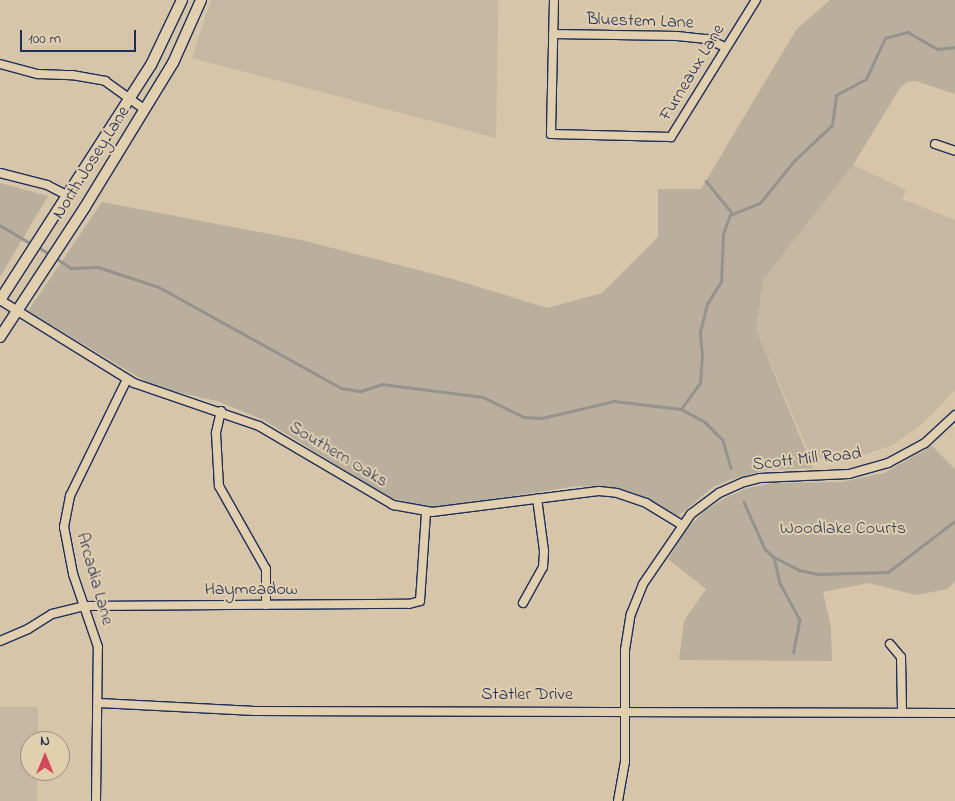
<!DOCTYPE html>
<html>
<head>
<meta charset="utf-8">
<style>
	body { margin:0 }
	#map { position:relative; width:955px; height:801px; overflow:hidden; background:#d6c5a8; font-family:"Indie Flower",sans-serif }
	div>[style] { position:absolute }
	[style*='--x'] { left:calc(var(--x)*1px); top:calc(var(--y)*1px); width:calc(var(--w)*1px); rotate:calc(var(--a)*1deg) }
	.built>* { inset:0; background:#c5b7a1 }
	.green>* { inset:0; background:#baaf9d }
	.stream>* { height:2.5px; margin:-1.25px; padding:0 1.25px; transform-origin:1.25px; border-radius:1.25px; background:#96928f }
	.roads { filter:drop-shadow(1px 0 #1b2f5e) drop-shadow(-1px 0 #1b2f5e) drop-shadow(0 1px #1b2f5e) drop-shadow(0 -1px #1b2f5e) }
	.minor>* { height:8px; margin:-4px; padding:0 4px; transform-origin:4px; border-radius:4px; background:#e2cfad }
	.major>* { height:10px; margin:-5px; padding:0 5px; transform-origin:5px; border-radius:5px; background:#e2cfad }
	span { translate:-50% -50%; white-space:nowrap; text-align:center; line-height:1.15; -webkit-text-stroke:4px #e2cfad; paint-order:stroke }
	.street-label { font-size:18px; color:#1b2f5e }
	.park-label { font-size:18px; color:#334267 }
	.north { position:absolute; left:20px; top:731px; width:50px; height:50px; box-sizing:border-box; background:#e2cfad; border:1px solid #928f8d; border-radius:50%; rotate:0deg; font-size:14px; font-weight:700; line-height:20px; text-align:center; color:#1b2f5e }
	.north::after { content:''; display:block; margin:auto; width:18px; height:22px; background:#d1495b; clip-path:polygon(50% 0,100% 100%,50% 72%,0 100%) }
	.scale { position:absolute; left:20px; top:30px; width:116px; height:22px; box-sizing:border-box; border:2px solid #1b2f5e; border-top:0; padding-left:6px; font-size:15px; line-height:18px; white-space:nowrap; color:#1b2f5e; -webkit-text-stroke:4px #e2cfad; paint-order:stroke }
</style>
</head>
<body>
<div id="map">
	<div class="built">
		<i style="clip-path:polygon(211px 0,498px 0,496px 138px,192px 58px)"></i>
		<i style="clip-path:polygon(853px 165px,906px 190px,902px 199px,955px 220px,955px 390px,922px 424px,893px 445px,860px 456px,812px 459px,756px 330px,763px 280px)"></i>
		<i style="clip-path:polygon(0 707px,38px 707px,38px 741px,30px 741px,30px 771px,37px 771px,37px 801px,0 801px)"></i>
	</div>
	<div class="green">
		<i style="clip-path:polygon(830px 0,955px 0,955px 94px,916px 81px,907px 82px,900px 88px,853px 165px,763px 280px,756px 330px,813px 468px,766px 470px,729px 480px,713px 487px,677px 517px,642px 496px,609px 487px,577px 486px,442px 507px,418px 506px,388px 497px,264px 420px,217px 401px,155px 387px,28px 311px,102px 202px,301px 240px,453px 279px,547px 308px,602px 293px,658px 237px,658px 189px,701px 189px,796px 30px)"></i>
		<i style="clip-path:polygon(0 183px,48px 196px,0 277px)"></i>
		<i style="clip-path:polygon(932px 446px,955px 469px,955px 581px,948px 589px,916px 595px,868px 583px,823px 592px,831px 627px,832px 661px,679px 660px,684px 621px,706px 589px,668px 559px,685px 531px,703px 512px,725px 498px,748px 488px,774px 483px,841px 482px,884px 473px)"></i>
	</div>
	<div class="stream">
		<i style="--x:706;--y:181;--w:43;--a:50.7"></i>
		<i style="--x:0;--y:225;--w:37;--a:31"></i>
		<i style="--x:37;--y:246;--w:17;--a:33"></i>
		<i style="--x:56;--y:258;--w:18;--a:34"></i>
		<i style="--x:71;--y:268;--w:27;--a:-2"></i>
		<i style="--x:98;--y:267;--w:64;--a:18.2"></i>
		<i style="--x:159;--y:287;--w:208;--a:29"></i>
		<i style="--x:341;--y:388;--w:20;--a:9"></i>
		<i style="--x:361;--y:391;--w:22;--a:-18"></i>
		<i style="--x:382;--y:384;--w:102;--a:7.3"></i>
		<i style="--x:483;--y:397;--w:46;--a:26"></i>
		<i style="--x:524;--y:417;--w:18;--a:3"></i>
		<i style="--x:542;--y:418;--w:74;--a:-13.3"></i>
		<i style="--x:614;--y:401;--w:67;--a:6.8"></i>
		<i style="--x:681;--y:409;--w:32;--a:-54"></i>
		<i style="--x:700;--y:383;--w:27;--a:-86"></i>
		<i style="--x:702;--y:356;--w:24;--a:-95"></i>
		<i style="--x:700;--y:332;--w:29;--a:-76"></i>
		<i style="--x:707;--y:304;--w:26;--a:-58"></i>
		<i style="--x:721;--y:282;--w:48;--a:-87.6"></i>
		<i style="--x:723;--y:234;--w:20;--a:-70"></i>
		<i style="--x:730;--y:215;--w:32;--a:-22"></i>
		<i style="--x:760;--y:203;--w:54;--a:-51"></i>
		<i style="--x:794;--y:161;--w:52;--a:-43.5"></i>
		<i style="--x:832;--y:125;--w:30;--a:-82"></i>
		<i style="--x:836;--y:95;--w:34;--a:-28"></i>
		<i style="--x:866;--y:79;--w:45;--a:-65.1"></i>
		<i style="--x:885;--y:38;--w:24;--a:-15"></i>
		<i style="--x:908;--y:32;--w:34;--a:30"></i>
		<i style="--x:937;--y:49;--w:18;--a:-6"></i>
		<i style="--x:681;--y:409;--w:27;--a:28"></i>
		<i style="--x:705;--y:422;--w:25;--a:45"></i>
		<i style="--x:723;--y:440;--w:29;--a:74"></i>
		<i style="--x:744;--y:502;--w:51;--a:65.9"></i>
		<i style="--x:765;--y:549;--w:12;--a:42"></i>
		<i style="--x:774;--y:557;--w:28;--a:27"></i>
		<i style="--x:799;--y:570;--w:19;--a:12"></i>
		<i style="--x:818;--y:574;--w:70;--a:-1.6"></i>
		<i style="--x:888;--y:572;--w:84;--a:-37.3"></i>
		<i style="--x:774;--y:557;--w:27;--a:77"></i>
		<i style="--x:780;--y:583;--w:42;--a:61.6"></i>
		<i style="--x:800;--y:620;--w:33;--a:101"></i>
	</div>
	<div class="roads">
		<div class="minor">
			<i style="--x:554;--y:0;--w:134;--a:91.3"></i>
			<i style="--x:551;--y:134;--w:120;--a:1.4"></i>
			<i style="--x:671;--y:137;--w:161;--a:-58.2"></i>
			<i style="--x:553;--y:34;--w:124;--a:0.9"></i>
			<i style="--x:677;--y:36;--w:30;--a:6"></i>
			<i style="--x:707;--y:39;--w:20;--a:24"></i>
			<i style="--x:0;--y:64;--w:39;--a:15"></i>
			<i style="--x:38;--y:74;--w:34;--a:2"></i>
			<i style="--x:72;--y:75;--w:34;--a:10"></i>
			<i style="--x:105;--y:81;--w:48;--a:35.7"></i>
			<i style="--x:935;--y:144;--w:21;--a:19"></i>
			<i style="--x:0;--y:173;--w:49;--a:14.3"></i>
			<i style="--x:47;--y:185;--w:25;--a:27"></i>
			<i style="--x:0;--y:300;--w:158;--a:31.8"></i>
			<i style="--x:134;--y:383;--w:132;--a:19"></i>
			<i style="--x:259;--y:426;--w:156;--a:30.5"></i>
			<i style="--x:393;--y:505;--w:40;--a:10"></i>
			<i style="--x:432;--y:512;--w:168;--a:-7.2"></i>
			<i style="--x:599;--y:491;--w:18;--a:6"></i>
			<i style="--x:617;--y:493;--w:31;--a:19"></i>
			<i style="--x:646;--y:503;--w:42;--a:31.4"></i>
			<i style="--x:221;--y:411;--w:23;--a:103"></i>
			<i style="--x:216;--y:433;--w:53;--a:86.8"></i>
			<i style="--x:219;--y:486;--w:95;--a:60.5"></i>
			<i style="--x:266;--y:569;--w:36;--a:90"></i>
			<i style="--x:523;--y:603;--w:41;--a:-60.9"></i>
			<i style="--x:543;--y:567;--w:16;--a:-86"></i>
			<i style="--x:544;--y:551;--w:53;--a:-97.5"></i>
			<i style="--x:0;--y:641;--w:30;--a:-23"></i>
			<i style="--x:28;--y:629;--w:28;--a:-32"></i>
			<i style="--x:52;--y:614;--w:34;--a:-14"></i>
			<i style="--x:85;--y:606;--w:324;--a:-0.4"></i>
			<i style="--x:409;--y:604;--w:11;--a:-15"></i>
			<i style="--x:420;--y:601;--w:88;--a:-86.1"></i>
			<i style="--x:890;--y:644;--w:17;--a:50"></i>
			<i style="--x:901;--y:657;--w:54;--a:88.9"></i>
			<i style="--x:99;--y:703;--w:156;--a:2.9"></i>
			<i style="--x:255;--y:711;--w:700;--a:0.16"></i>
			<i style="--x:96;--y:801;--w:154;--a:-89.3"></i>
			<i style="--x:98;--y:647;--w:77;--a:-108.9"></i>
			<i style="--x:73;--y:574;--w:48;--a:-100.8"></i>
			<i style="--x:64;--y:527;--w:32;--a:-79"></i>
			<i style="--x:70;--y:496;--w:130;--a:-64"></i>
			<i style="--x:618;--y:801;--w:40;--a:-80"></i>
			<i style="--x:625;--y:762;--w:112;--a:-90"></i>
			<i style="--x:625;--y:650;--w:36;--a:-81"></i>
			<i style="--x:631;--y:614;--w:32;--a:-68"></i>
			<i style="--x:643;--y:584;--w:85;--a:-55.6"></i>
			<i style="--x:691;--y:514;--w:35;--a:-37"></i>
			<i style="--x:719;--y:493;--w:27;--a:-24"></i>
			<i style="--x:744;--y:482;--w:16;--a:-14"></i>
			<i style="--x:760;--y:478;--w:89;--a:-2.6"></i>
			<i style="--x:849;--y:474;--w:41;--a:-15.8"></i>
			<i style="--x:888;--y:463;--w:42;--a:-28.4"></i>
			<i style="--x:925;--y:443;--w:41;--a:-43"></i>
		</div>
		<div class="major">
			<i style="--x:0;--y:300;--w:279;--a:-57.3"></i>
			<i style="--x:151;--y:65;--w:72;--a:-64.5"></i>
			<i style="--x:0;--y:337;--w:155;--a:-56.8"></i>
			<i style="--x:85;--y:207;--w:169;--a:-58.6"></i>
			<i style="--x:173;--y:63;--w:69;--a:-66"></i>
		</div>
	</div>
	<div class="street-label">
		<span style="left:640px;top:22px;rotate:2deg">Bluestem Lane</span>
		<span style="left:693px;top:73px;rotate:-59deg">Furneaux Lane</span>
		<span style="left:92px;top:163px;rotate:-58deg">North Josey Lane</span>
		<span style="left:338px;top:455px;rotate:31deg">Southern Oaks</span>
		<span style="left:807px;top:460px;rotate:-6deg">Scott Mill Road</span>
		<span style="left:94px;top:579px;rotate:74deg">Arcadia Lane</span>
		<span style="left:251px;top:590px">Haymeadow</span>
		<span style="left:527px;top:695px">Statler Drive</span>
	</div>
	<div class="park-label">
		<span style="left:843px;top:529px">Woodlake Courts</span>
	</div>
	<div class="north">N</div>
	<div class="scale">100 m</div>
</div>
</body>
</html>
